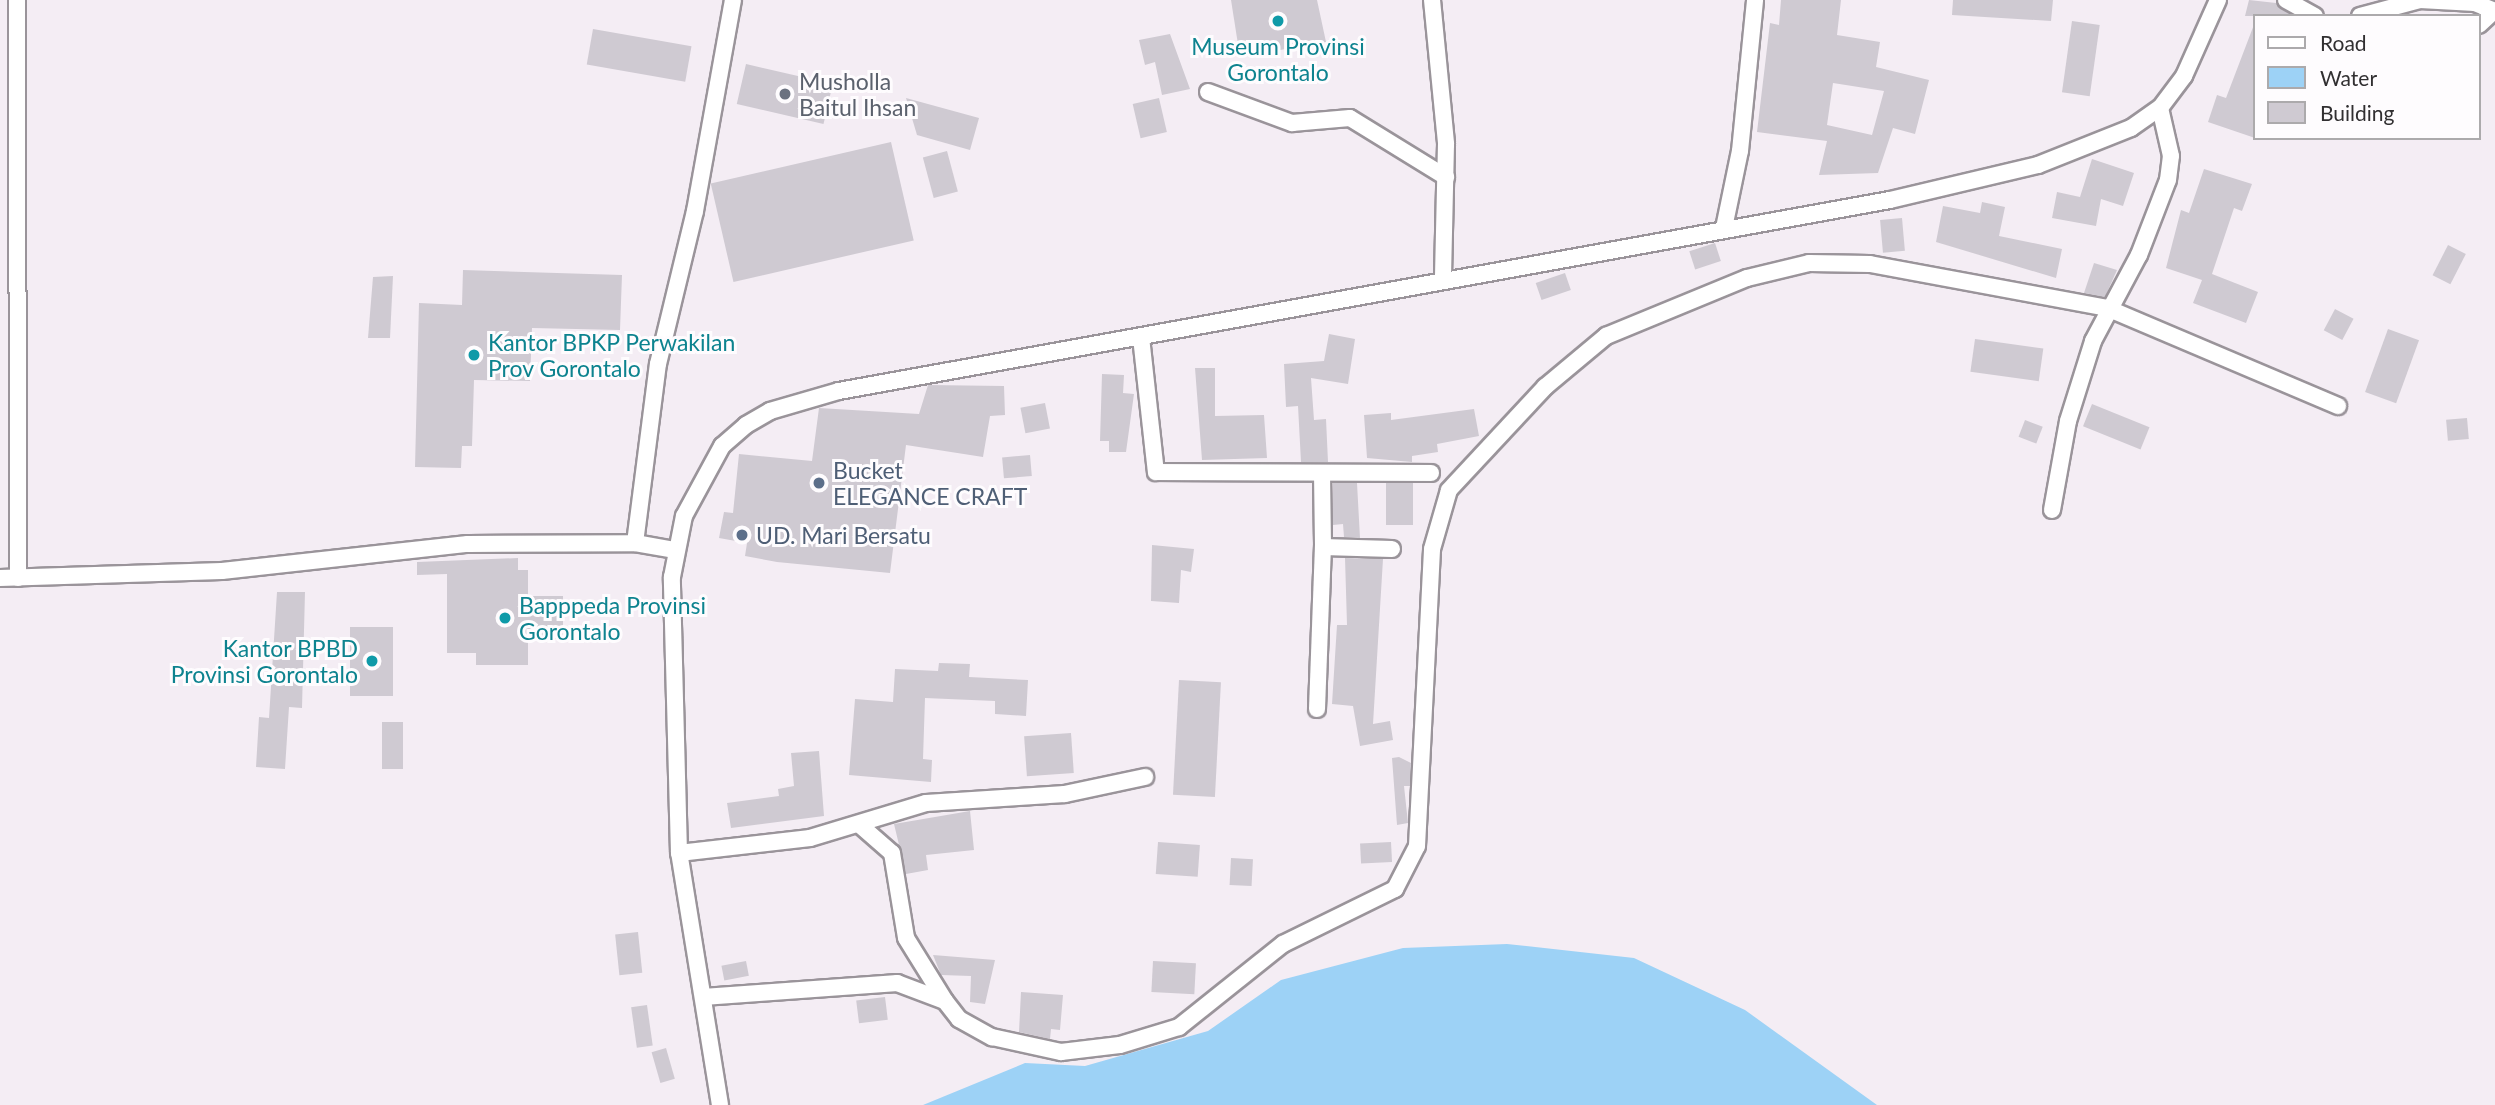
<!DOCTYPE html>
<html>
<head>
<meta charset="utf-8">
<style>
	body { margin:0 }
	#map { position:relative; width:2495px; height:1105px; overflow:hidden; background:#f4edf4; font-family:Lato,sans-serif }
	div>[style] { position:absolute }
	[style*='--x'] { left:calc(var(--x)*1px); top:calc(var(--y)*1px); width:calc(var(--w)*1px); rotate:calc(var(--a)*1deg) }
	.water>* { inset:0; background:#9dd2f6 }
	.building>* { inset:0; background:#cfcad2; transform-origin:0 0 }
	.roads { filter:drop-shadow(2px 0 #9a949a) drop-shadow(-2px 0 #9a949a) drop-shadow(0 2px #9a949a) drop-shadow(0 -2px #9a949a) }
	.minor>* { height:16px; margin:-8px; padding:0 8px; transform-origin:8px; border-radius:8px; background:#fff }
	.dots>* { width:19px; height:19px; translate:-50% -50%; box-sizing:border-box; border:4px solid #fefcfe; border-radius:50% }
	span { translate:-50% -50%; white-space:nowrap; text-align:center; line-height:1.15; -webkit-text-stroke:6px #fefcfe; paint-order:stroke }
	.culture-label { font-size:23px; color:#0d838f }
	.left { translate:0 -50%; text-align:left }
	.right { translate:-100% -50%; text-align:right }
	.worship-label { font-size:23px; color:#5b616d }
	.service-label { font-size:23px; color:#4e5e75 }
	.legend { position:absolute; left:2253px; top:14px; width:228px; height:126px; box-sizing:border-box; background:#fefcfe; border:2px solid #acaaac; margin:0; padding:9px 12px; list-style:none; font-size:21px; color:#312f31 }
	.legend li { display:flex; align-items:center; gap:14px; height:35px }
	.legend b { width:35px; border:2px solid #acaaac }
</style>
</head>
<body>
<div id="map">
	<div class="water">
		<i style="clip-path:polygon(1507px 944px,1634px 958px,1745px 1010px,1877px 1105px,923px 1105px,1025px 1063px,1085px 1066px,1208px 1031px,1281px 980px,1403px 948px)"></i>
	</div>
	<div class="building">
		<i style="clip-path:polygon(1231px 0,1317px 0,1326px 42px,1240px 57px)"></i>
		<i style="clip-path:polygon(evenodd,1781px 0,1841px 0,1837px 35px,1880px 42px,1876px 67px,1929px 80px,1915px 134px,1893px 128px,1878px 173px,1819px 175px,1827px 141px,1757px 132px,1770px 23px,1779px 25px,1781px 0,1833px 83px,1884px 91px,1872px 135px,1827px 125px,1833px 83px)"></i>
		<i style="clip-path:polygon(1953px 0,2053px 0,2051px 21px,1952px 15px)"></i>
		<i style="clip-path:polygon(2249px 0,2276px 3px,2293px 16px,2245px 16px)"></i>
		<i style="left:2072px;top:21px;width:28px;height:72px;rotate:8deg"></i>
		<i style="clip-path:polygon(2255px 22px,2255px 138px,2208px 122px,2217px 95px,2226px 98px)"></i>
		<i style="left:593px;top:29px;width:100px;height:36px;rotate:10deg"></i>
		<i style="clip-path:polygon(1170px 34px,1190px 89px,1162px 95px,1155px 62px,1145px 65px,1139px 40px)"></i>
		<i style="left:746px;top:64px;width:89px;height:41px;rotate:13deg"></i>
		<i style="clip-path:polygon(906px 98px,979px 118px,970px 150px,917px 135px)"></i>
		<i style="left:1159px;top:98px;width:35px;height:27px;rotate:77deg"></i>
		<i style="left:891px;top:142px;width:101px;height:185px;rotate:77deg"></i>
		<i style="left:947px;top:151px;width:42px;height:25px;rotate:75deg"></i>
		<i style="clip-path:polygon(2092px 159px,2134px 173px,2123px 206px,2101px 199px,2096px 226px,2052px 218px,2057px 192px,2080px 197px)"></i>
		<i style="clip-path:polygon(2204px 169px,2252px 184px,2242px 211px,2234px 208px,2212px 274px,2258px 292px,2246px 323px,2193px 303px,2202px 280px,2166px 268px,2181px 210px,2189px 213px)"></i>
		<i style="clip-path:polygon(1982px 202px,2005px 207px,1999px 236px,2062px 249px,2056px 278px,1936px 242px,1943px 206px,1980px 213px)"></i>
		<i style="left:1902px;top:218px;width:33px;height:22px;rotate:85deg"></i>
		<i style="left:1715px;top:243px;width:19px;height:27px;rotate:72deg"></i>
		<i style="left:2448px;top:245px;width:20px;height:34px;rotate:27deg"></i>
		<i style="clip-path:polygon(2094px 263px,2117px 270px,2105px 297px,2084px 293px)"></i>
		<i style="clip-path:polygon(463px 270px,622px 275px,620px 330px,532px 328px,530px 381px,474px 380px,472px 446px,462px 446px,461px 468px,415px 467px,419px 303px,462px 305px)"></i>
		<i style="left:1565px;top:273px;width:18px;height:31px;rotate:71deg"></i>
		<i style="clip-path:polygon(393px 276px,390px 338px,368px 338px,373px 277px)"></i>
		<i style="left:2335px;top:309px;width:21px;height:24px;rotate:28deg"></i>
		<i style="left:2388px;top:329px;width:33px;height:67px;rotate:20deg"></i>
		<i style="clip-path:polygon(1329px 334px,1355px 339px,1348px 384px,1311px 378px,1314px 420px,1326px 419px,1328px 462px,1301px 462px,1298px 406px,1286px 407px,1284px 364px,1324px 361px)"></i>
		<i style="left:1975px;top:339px;width:69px;height:33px;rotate:8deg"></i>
		<i style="clip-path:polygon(1195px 368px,1215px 368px,1215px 416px,1264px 415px,1267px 458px,1202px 460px)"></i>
		<i style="clip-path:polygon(1102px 374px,1124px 375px,1123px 393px,1134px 394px,1126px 452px,1109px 452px,1109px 441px,1100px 441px)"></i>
		<i style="clip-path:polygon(928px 385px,1004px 386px,1005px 415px,990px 416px,983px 457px,906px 445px,890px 573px,777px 562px,745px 556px,747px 543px,719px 538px,724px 512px,733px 513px,739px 454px,812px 461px,819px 408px,919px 414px)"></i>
		<i style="left:1045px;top:403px;width:26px;height:25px;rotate:79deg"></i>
		<i style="left:2092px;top:404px;width:62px;height:24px;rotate:22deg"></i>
		<i style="clip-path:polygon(1474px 409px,1479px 436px,1437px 444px,1438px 452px,1412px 456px,1412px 462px,1367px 458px,1364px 415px,1391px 413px,1391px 420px)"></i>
		<i style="left:2467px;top:418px;width:21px;height:21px;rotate:85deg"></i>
		<i style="left:2025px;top:420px;width:19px;height:18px;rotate:21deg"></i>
		<i style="left:1030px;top:455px;width:21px;height:28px;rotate:85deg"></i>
		<i style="clip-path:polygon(1333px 483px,1357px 483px,1360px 538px,1344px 537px,1343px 524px,1333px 525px)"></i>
		<i style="left:1386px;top:483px;width:27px;height:42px"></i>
		<i style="clip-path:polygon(1152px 545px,1194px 549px,1191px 572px,1181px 570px,1179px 603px,1151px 601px)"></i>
		<i style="clip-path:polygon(518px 558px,518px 570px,528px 570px,528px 596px,563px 596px,563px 639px,528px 639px,528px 665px,476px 665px,476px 653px,447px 653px,447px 574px,417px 575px,417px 562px)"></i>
		<i style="clip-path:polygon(1345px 558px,1383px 559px,1373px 724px,1390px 721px,1393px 740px,1360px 746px,1353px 706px,1332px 704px,1337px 625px,1347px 625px)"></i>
		<i style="clip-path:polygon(277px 592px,305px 592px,302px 708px,289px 707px,285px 769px,256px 767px,259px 717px,269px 718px)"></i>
		<i style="left:350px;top:627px;width:43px;height:69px"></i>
		<i style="clip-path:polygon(939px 663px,970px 664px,969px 677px,1028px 680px,1026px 716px,995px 714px,995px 701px,925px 698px,923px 759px,932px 760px,931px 782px,849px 775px,855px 699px,893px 702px,895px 669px,938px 671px)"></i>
		<i style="left:1179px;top:680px;width:42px;height:115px;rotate:3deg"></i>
		<i style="left:382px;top:722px;width:21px;height:47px"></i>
		<i style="left:1071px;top:733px;width:40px;height:47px;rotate:86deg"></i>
		<i style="clip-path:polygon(819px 751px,824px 816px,731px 828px,727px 803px,779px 796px,778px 789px,794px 786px,791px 753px)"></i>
		<i style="clip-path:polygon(1399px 757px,1411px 763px,1410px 786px,1404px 786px,1408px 823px,1397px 825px,1392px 758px)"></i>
		<i style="clip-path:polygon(970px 811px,974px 850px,926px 855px,928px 870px,906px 874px,894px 824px)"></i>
		<i style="left:1158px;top:842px;width:42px;height:32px;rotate:4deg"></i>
		<i style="left:1391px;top:842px;width:20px;height:31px;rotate:87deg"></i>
		<i style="left:1231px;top:858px;width:22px;height:27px;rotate:3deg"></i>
		<i style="left:638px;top:932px;width:41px;height:23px;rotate:84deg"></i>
		<i style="clip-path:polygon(933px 955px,995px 960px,985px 1004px,970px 1002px,971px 976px,941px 975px)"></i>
		<i style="left:746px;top:961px;width:15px;height:25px;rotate:79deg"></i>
		<i style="left:1153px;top:961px;width:43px;height:31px;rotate:3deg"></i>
		<i style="clip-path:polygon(1021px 992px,1063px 995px,1060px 1030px,1051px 1029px,1050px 1039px,1019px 1032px)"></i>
		<i style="left:885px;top:997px;width:23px;height:29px;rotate:83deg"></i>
		<i style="left:647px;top:1005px;width:41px;height:16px;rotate:82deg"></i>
		<i style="left:666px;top:1048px;width:32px;height:15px;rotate:74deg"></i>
	</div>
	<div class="roads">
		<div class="minor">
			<i style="--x:17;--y:0;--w:578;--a:89.9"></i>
			<i style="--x:1432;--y:0;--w:145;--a:84.4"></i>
			<i style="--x:1446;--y:144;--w:136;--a:91.3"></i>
			<i style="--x:2286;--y:0;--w:33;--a:29"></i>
			<i style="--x:2360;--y:16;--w:62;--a:-14.9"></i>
			<i style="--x:2420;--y:0;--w:55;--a:3.1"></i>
			<i style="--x:2475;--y:3;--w:22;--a:22"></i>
			<i style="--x:2479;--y:25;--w:21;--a:-43"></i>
			<i style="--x:1208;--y:92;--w:90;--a:20.3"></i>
			<i style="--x:1292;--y:123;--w:58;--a:-4.9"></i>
			<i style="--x:1350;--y:118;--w:113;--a:31.6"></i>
			<i style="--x:1724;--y:228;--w:79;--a:-78.3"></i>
			<i style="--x:1740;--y:151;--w:152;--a:-84.3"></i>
			<i style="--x:1141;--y:337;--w:136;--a:83.7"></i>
			<i style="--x:1156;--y:472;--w:275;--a:0.2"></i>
			<i style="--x:1322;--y:473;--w:74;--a:89.2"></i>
			<i style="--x:1323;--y:547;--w:69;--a:1.7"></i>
			<i style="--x:2052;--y:510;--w:90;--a:-79.8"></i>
			<i style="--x:2068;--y:421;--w:84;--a:-72.6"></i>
			<i style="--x:2093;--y:341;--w:98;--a:-61.9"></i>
			<i style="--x:2139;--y:255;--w:80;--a:-68.9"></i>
			<i style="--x:2168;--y:180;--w:24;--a:-83"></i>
			<i style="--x:2171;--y:156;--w:49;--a:-102.9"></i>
			<i style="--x:635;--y:543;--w:180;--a:-82.7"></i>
			<i style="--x:658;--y:364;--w:157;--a:-76.4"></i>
			<i style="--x:695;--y:211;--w:214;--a:-79.8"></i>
			<i style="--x:0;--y:578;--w:222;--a:-1.8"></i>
			<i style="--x:222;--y:571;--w:247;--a:-6.3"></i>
			<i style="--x:468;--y:544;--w:167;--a:-0.3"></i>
			<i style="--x:635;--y:543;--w:41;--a:9.9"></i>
			<i style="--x:1317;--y:709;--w:162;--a:-87.9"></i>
			<i style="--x:861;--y:826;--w:41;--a:41.1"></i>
			<i style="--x:892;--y:853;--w:86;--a:80.6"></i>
			<i style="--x:906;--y:938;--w:74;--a:58.2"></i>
			<i style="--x:679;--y:853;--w:132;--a:-6.5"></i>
			<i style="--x:810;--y:838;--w:121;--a:-16.8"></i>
			<i style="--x:926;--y:803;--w:139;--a:-3.7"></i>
			<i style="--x:1065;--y:794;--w:82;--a:-12"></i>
			<i style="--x:703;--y:997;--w:195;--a:-4.1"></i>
			<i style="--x:897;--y:983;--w:51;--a:20.6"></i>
			<i style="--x:945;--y:1001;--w:23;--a:52"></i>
			<i style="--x:959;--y:1019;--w:38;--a:29"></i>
			<i style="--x:992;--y:1037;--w:71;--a:12.3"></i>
			<i style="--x:1061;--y:1052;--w:59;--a:-6.8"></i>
			<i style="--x:1120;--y:1045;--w:62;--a:-17"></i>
			<i style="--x:1179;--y:1027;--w:133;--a:-38.6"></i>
			<i style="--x:1283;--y:944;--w:125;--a:-26.2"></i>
			<i style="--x:1395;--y:889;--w:48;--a:-62.9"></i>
			<i style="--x:1417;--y:846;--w:297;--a:-87.1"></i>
			<i style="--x:1432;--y:549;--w:61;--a:-73.9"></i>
			<i style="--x:1449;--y:490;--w:141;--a:-47"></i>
			<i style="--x:1545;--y:387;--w:80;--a:-39.9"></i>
			<i style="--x:1606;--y:336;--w:152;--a:-22.4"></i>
			<i style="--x:1747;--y:278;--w:64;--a:-13.6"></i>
			<i style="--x:1809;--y:263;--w:61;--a:0.9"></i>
			<i style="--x:1870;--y:264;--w:241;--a:10.5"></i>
			<i style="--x:2107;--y:308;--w:251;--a:23"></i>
			<i style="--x:720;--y:1105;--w:255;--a:-99.2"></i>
			<i style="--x:679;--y:853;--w:276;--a:-91.5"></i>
			<i style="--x:672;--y:577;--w:62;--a:-78.9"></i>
			<i style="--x:684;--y:516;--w:80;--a:-61.5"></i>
			<i style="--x:722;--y:446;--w:32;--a:-41"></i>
			<i style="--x:746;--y:425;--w:28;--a:-30"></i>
			<i style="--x:770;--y:411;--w:72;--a:-16.2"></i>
			<i style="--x:839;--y:391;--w:1068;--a:-10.3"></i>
			<i style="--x:1890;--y:200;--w:152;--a:-13.3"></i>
			<i style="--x:2038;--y:165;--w:100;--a:-21.7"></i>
			<i style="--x:2131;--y:128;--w:35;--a:-35"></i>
			<i style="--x:2160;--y:108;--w:40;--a:-53"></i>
			<i style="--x:2184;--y:76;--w:83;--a:-65.9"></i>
		</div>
	</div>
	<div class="dots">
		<i style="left:1278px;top:21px;background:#0f9aa8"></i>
		<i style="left:785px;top:94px;background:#6b7280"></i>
		<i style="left:474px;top:355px;background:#0f9aa8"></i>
		<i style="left:819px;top:483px;background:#5c6f8a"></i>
		<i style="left:742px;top:535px;background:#5c6f8a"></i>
		<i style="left:505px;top:618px;background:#0f9aa8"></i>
		<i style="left:372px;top:661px;background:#0f9aa8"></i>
	</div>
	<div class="culture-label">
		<span style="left:1278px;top:59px">Museum Provinsi<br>Gorontalo</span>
		<span class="left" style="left:488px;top:355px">Kantor BPKP Perwakilan<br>Prov Gorontalo</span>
		<span class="left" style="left:519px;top:618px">Bapppeda Provinsi<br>Gorontalo</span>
		<span class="right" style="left:358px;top:661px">Kantor BPBD<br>Provinsi Gorontalo</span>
	</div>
	<div class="worship-label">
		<span class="left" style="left:799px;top:94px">Musholla<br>Baitul Ihsan</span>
	</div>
	<div class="service-label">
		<span class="left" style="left:833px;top:483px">Bucket<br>ELEGANCE CRAFT</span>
		<span class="left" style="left:756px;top:535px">UD. Mari Bersatu</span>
	</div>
	<ul class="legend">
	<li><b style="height:9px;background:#fff"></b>Road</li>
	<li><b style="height:19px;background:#9dd2f6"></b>Water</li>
	<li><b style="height:19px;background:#cfcad2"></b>Building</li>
	</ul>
</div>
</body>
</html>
